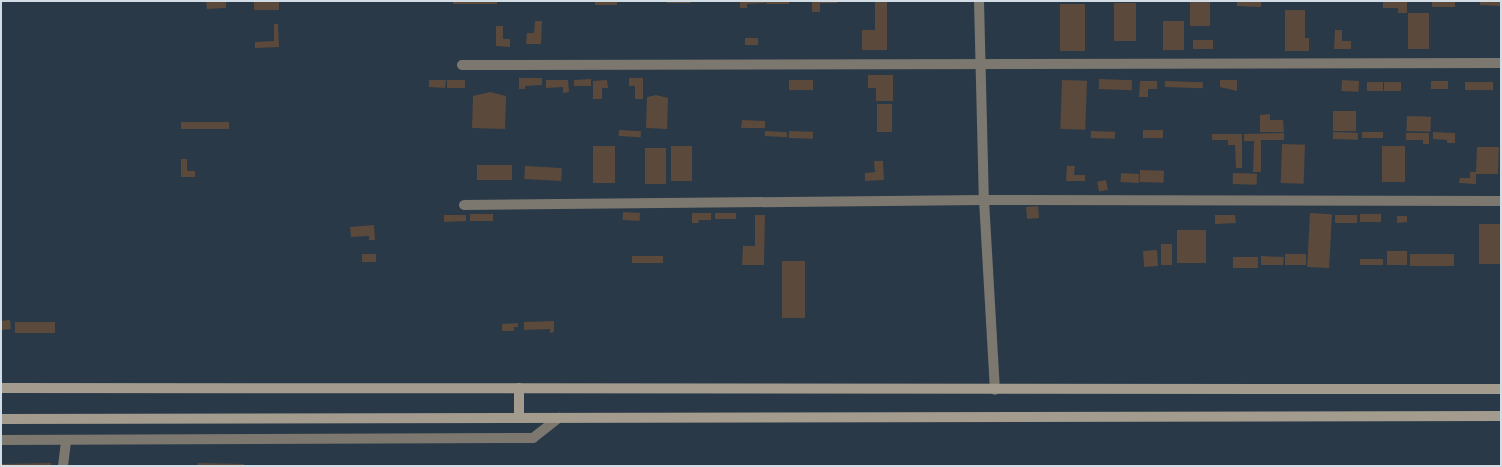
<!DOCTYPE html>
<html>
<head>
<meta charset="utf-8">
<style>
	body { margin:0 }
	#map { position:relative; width:1502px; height:467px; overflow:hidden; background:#293947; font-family:Barlow,sans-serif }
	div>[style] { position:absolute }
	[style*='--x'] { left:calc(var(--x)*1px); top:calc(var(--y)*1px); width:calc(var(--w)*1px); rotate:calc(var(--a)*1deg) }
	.building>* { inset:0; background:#5b493c; transform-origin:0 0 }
	.street>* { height:10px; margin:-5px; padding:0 5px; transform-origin:5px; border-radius:5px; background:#7c786f }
	.secondary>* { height:10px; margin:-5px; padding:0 5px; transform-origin:5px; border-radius:5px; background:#a39c8e }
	span { translate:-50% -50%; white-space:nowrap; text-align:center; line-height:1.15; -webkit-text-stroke:4.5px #181f26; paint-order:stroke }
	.frame { position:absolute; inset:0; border:2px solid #d2dce5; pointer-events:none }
</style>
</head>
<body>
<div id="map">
	<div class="building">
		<i style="clip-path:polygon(206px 1px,226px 1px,226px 8px,207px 9px)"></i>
		<i style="left:254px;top:1px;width:25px;height:9px"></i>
		<i style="left:453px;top:1px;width:44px;height:3px"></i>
		<i style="left:595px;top:1px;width:22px;height:4px"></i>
		<i style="left:667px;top:1px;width:24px;height:2px"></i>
		<i style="clip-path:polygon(740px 1px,765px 1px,765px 3px,747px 4px,747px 8px,740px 8px)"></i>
		<i style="left:766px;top:1px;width:23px;height:3px"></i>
		<i style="clip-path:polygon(812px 1px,837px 1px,837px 3px,820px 3px,820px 12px,812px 12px)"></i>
		<i style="clip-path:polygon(875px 1px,887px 1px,887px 50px,862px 50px,862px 30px,875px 30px)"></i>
		<i style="left:1190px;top:1px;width:20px;height:25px"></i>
		<i style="clip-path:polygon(1237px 1px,1261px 1px,1261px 7px,1237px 6px)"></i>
		<i style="clip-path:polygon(1383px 1px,1407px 1px,1407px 13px,1398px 13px,1398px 8px,1383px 8px)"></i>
		<i style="left:1432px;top:1px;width:23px;height:6px"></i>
		<i style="clip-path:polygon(1480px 1px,1501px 1px,1501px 6px,1480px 5px)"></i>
		<i style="left:1114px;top:3px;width:22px;height:38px"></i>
		<i style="left:1060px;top:4px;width:25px;height:47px"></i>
		<i style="clip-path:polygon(1285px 10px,1305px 10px,1305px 38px,1309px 38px,1309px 51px,1285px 51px)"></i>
		<i style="left:1408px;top:13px;width:21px;height:36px"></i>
		<i style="clip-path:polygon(535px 21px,542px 21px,541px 44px,526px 44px,527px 33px,534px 33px)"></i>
		<i style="left:1163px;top:21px;width:21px;height:29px"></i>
		<i style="clip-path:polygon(274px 24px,278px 24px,279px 47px,255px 48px,255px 42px,274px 41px)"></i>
		<i style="clip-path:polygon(496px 26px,503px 26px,503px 39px,510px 39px,510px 47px,496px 46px)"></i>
		<i style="clip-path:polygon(1335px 30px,1342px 30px,1342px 41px,1351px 41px,1351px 49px,1334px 49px)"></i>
		<i style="left:745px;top:38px;width:13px;height:7px"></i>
		<i style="left:1193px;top:40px;width:20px;height:9px"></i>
		<i style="clip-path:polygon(868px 75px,893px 75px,893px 101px,876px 101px,876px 88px,868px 88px)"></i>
		<i style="clip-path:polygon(519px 78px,542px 78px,542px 85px,525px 86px,525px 89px,519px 89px)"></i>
		<i style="clip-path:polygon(629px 78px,643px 78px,643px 99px,635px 99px,635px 86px,629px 86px)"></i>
		<i style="clip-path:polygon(591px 79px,591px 86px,574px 86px,574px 80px)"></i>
		<i style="left:1099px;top:79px;width:33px;height:10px;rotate:2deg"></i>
		<i style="clip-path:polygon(429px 80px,446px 80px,445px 88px,429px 87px)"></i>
		<i style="left:447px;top:80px;width:18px;height:8px"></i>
		<i style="clip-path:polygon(546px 80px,568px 80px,569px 92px,563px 93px,563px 87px,546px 88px)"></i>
		<i style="clip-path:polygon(607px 80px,608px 88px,602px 88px,602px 99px,593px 99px,593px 81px)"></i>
		<i style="left:789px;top:80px;width:24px;height:10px"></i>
		<i style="left:1062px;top:80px;width:25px;height:49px;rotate:2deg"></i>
		<i style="clip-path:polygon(1220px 80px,1237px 80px,1237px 91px,1220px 87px)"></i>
		<i style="left:1342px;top:80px;width:17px;height:11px;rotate:3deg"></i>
		<i style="clip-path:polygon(1140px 81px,1157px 81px,1157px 89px,1148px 89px,1148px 97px,1139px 97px)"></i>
		<i style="left:1165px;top:81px;width:38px;height:6px;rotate:2deg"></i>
		<i style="left:1431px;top:81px;width:17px;height:8px"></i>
		<i style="left:1367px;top:82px;width:16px;height:9px"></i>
		<i style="left:1384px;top:82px;width:17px;height:9px"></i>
		<i style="left:1465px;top:82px;width:28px;height:8px"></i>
		<i style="clip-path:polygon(490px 92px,506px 96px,505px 129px,472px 128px,473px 96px)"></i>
		<i style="clip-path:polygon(656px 95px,668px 98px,667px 129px,646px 128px,647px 97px)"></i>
		<i style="left:877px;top:104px;width:15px;height:28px"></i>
		<i style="left:1333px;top:111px;width:23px;height:20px"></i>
		<i style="clip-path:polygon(1270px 114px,1270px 120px,1283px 120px,1284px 132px,1260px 132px,1260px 115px)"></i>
		<i style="left:1407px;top:116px;width:24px;height:15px;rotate:2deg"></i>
		<i style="clip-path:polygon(742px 120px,765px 121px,765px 128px,741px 128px)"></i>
		<i style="left:181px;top:122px;width:48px;height:7px"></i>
		<i style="left:619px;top:130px;width:22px;height:6px;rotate:3deg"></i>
		<i style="left:1143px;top:130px;width:20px;height:8px"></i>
		<i style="left:765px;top:131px;width:22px;height:5px;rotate:3deg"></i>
		<i style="left:789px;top:131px;width:24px;height:7px;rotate:2deg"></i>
		<i style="left:1091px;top:131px;width:24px;height:7px;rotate:2deg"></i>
		<i style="left:1333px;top:132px;width:25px;height:7px;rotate:2deg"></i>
		<i style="left:1362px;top:132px;width:21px;height:6px"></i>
		<i style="clip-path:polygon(1433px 132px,1455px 133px,1455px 143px,1447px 143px,1447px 140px,1433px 139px)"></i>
		<i style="clip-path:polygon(1284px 133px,1284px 140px,1261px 140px,1261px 172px,1253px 172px,1254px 141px,1244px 141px,1244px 134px)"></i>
		<i style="clip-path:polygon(1406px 133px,1429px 133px,1429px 144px,1423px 144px,1423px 140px,1406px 140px)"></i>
		<i style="clip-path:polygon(1212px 134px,1242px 134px,1242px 168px,1236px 168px,1235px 145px,1228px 145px,1228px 140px,1212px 140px)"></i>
		<i style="left:1282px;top:144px;width:23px;height:39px;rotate:2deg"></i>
		<i style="left:593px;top:146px;width:22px;height:37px"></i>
		<i style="left:671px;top:146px;width:21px;height:35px"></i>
		<i style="left:1382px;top:146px;width:23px;height:36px"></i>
		<i style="clip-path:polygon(1477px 147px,1499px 147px,1498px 174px,1476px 174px,1476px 184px,1459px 183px,1460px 178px,1470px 178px,1470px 172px,1476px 172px)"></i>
		<i style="left:645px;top:148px;width:21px;height:36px"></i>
		<i style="clip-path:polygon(181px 159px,187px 159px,187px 171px,195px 171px,195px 177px,181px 177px)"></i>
		<i style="clip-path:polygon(874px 161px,883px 161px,884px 180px,865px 181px,865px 173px,875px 172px)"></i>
		<i style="left:477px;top:165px;width:35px;height:15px"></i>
		<i style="left:525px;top:166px;width:37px;height:13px;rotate:3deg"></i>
		<i style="clip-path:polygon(1067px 166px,1075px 166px,1074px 175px,1085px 175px,1085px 181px,1066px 181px)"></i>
		<i style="left:1140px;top:170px;width:24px;height:12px;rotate:2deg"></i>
		<i style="left:1121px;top:173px;width:18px;height:9px;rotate:3deg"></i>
		<i style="left:1233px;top:173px;width:24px;height:11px;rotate:2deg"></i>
		<i style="left:1106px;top:180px;width:10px;height:9px;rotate:79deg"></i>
		<i style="left:1038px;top:206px;width:12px;height:12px;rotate:85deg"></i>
		<i style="left:623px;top:212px;width:17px;height:8px;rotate:3deg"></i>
		<i style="clip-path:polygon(692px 213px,711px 213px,711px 220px,699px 220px,698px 223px,692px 223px)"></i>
		<i style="left:715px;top:213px;width:21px;height:6px"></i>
		<i style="left:1310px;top:213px;width:22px;height:54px;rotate:3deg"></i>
		<i style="left:470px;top:214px;width:23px;height:7px"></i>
		<i style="left:1360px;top:214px;width:21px;height:8px"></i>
		<i style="clip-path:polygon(444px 215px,466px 215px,466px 221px,444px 222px)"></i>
		<i style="clip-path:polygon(755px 215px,765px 215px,764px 265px,742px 265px,743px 246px,755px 246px)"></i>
		<i style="clip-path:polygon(1215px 215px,1235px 215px,1236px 223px,1215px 224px)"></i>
		<i style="left:1335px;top:215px;width:22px;height:8px"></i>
		<i style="clip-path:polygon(1397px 216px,1407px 216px,1407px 222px,1397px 223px)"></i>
		<i style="left:1500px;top:224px;width:40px;height:21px;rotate:90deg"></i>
		<i style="clip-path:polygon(374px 225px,375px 240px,369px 240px,369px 236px,351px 237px,350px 227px)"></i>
		<i style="left:1177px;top:230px;width:29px;height:33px"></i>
		<i style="left:1161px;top:244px;width:11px;height:21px"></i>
		<i style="left:1157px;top:250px;width:16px;height:14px;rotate:86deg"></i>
		<i style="left:1387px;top:251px;width:20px;height:14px"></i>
		<i style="left:376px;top:254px;width:8px;height:14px;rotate:90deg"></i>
		<i style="left:1285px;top:254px;width:21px;height:11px"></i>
		<i style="left:1410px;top:254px;width:44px;height:12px"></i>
		<i style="left:632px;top:256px;width:31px;height:7px"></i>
		<i style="clip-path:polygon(1261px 256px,1284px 257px,1283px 265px,1261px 265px)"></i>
		<i style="left:1233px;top:257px;width:25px;height:11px"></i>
		<i style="left:1360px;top:259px;width:23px;height:6px"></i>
		<i style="left:782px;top:261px;width:23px;height:57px"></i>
		<i style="left:10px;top:320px;width:9px;height:9px;rotate:84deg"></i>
		<i style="clip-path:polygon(554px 321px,554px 332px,550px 333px,550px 329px,524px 330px,524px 322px)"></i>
		<i style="left:55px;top:322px;width:11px;height:40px;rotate:90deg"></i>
		<i style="clip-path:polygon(518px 323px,518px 327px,514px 327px,514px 331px,502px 331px,502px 324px)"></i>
		<i style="clip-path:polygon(51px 463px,51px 466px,1px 466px,1px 464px)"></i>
		<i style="clip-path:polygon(198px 463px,244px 464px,244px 466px,197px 466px)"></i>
	</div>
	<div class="street">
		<i style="--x:979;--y:1;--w:199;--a:88.6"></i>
		<i style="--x:984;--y:200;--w:190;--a:86.7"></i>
		<i style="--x:462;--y:65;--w:1039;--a:-0.11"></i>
		<i style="--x:464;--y:205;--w:520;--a:-0.55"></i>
		<i style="--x:984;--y:200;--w:517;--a:0.11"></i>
		<i style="--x:1;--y:440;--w:532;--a:-0.22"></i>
		<i style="--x:533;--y:438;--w:33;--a:-38"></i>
		<i style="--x:63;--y:466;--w:26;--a:-83"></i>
	</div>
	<div class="secondary">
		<i style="--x:1;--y:388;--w:1500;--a:0.04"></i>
		<i style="--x:519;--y:418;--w:30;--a:-90"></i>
		<i style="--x:1;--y:419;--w:1500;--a:-0.11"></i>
	</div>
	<div class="frame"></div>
</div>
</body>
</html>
